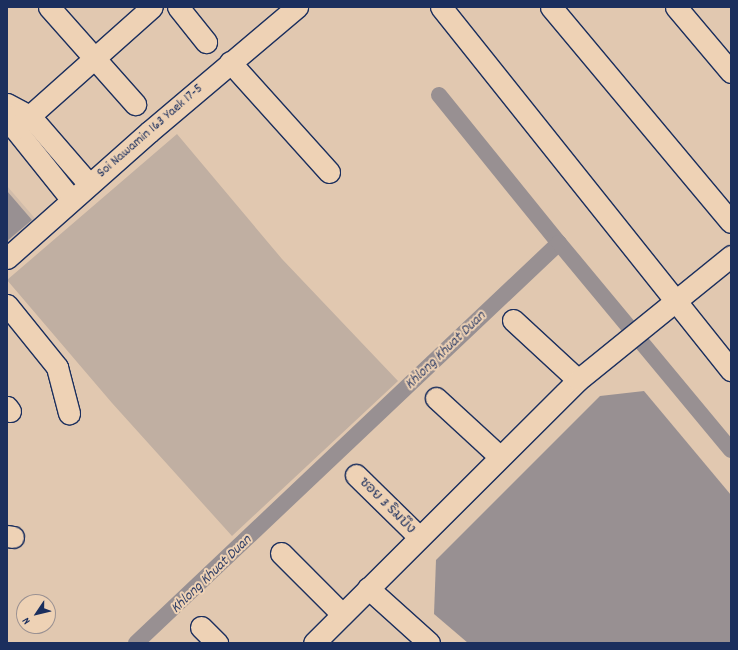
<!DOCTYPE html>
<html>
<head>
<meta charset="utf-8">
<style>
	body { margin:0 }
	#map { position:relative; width:738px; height:650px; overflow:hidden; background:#e1c8b0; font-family:Dekko,"Playpen Sans Thai",sans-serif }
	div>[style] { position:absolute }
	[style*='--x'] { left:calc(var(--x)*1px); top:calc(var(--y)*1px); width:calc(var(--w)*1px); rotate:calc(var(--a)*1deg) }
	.built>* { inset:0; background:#d1bcaa }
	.green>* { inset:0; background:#c0afa2 }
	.water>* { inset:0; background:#989092 }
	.canal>* { height:16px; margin:-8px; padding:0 8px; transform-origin:8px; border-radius:8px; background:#989092 }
	.roads { filter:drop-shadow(1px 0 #1b2f5e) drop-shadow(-1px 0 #1b2f5e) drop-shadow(0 1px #1b2f5e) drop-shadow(0 -1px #1b2f5e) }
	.minor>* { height:21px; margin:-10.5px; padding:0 10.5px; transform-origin:10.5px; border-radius:10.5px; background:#eed2b5 }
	span { translate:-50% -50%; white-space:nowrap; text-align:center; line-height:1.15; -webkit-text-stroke:4px #eed2b5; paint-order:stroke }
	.street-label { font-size:14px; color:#1b2f5e }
	.water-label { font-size:15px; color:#344268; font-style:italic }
	.frame { position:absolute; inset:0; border:8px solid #1b2f5e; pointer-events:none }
	.north { position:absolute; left:16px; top:594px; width:40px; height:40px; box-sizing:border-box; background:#eed2b5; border:1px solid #9a9192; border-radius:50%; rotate:235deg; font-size:11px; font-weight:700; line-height:16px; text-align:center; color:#1b2f5e }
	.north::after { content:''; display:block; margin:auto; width:14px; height:18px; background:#1b2f5e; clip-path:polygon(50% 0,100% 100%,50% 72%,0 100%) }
</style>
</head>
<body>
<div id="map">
	<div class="built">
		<i style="clip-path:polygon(7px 186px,39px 223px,7px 250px)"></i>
	</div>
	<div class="green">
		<i style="clip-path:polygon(177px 134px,282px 259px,398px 381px,232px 536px,112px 403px,7px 280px)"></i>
	</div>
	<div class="water">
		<i style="clip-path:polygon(7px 191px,32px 220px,7px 241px)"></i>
		<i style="clip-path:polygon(644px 391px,731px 495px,731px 643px,468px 643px,434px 614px,436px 560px,600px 396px)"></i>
	</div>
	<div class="canal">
		<i style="--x:439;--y:95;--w:191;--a:51"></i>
		<i style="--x:136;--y:643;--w:582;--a:-43.4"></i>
		<i style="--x:559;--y:243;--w:269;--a:50.3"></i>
	</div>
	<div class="roads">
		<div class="minor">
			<i style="--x:49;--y:7;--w:130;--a:48.4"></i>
			<i style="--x:178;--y:7;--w:45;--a:51.3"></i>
			<i style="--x:441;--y:7;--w:465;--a:51.4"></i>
			<i style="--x:551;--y:7;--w:280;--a:50.1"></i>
			<i style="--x:676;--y:7;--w:85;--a:49.8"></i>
			<i style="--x:230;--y:62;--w:148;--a:48"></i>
			<i style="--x:7;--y:104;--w:26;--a:28"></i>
			<i style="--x:30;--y:116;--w:90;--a:49.1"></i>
			<i style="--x:12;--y:116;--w:13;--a:77"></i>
			<i style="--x:15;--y:129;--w:90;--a:51.3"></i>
			<i style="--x:15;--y:129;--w:183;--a:-41.7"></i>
			<i style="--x:7;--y:258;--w:190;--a:-41.6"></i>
			<i style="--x:149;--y:132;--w:194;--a:-40.2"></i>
			<i style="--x:7;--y:305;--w:80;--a:51.1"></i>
			<i style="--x:57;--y:367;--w:48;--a:75.4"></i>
			<i style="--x:513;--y:320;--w:88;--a:42.7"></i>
			<i style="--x:436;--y:398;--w:84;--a:42.6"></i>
			<i style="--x:7;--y:407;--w:5;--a:53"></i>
			<i style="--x:356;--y:475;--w:88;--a:44.5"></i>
			<i style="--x:7;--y:536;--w:6;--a:9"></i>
			<i style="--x:281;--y:553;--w:86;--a:45"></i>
			<i style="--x:368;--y:588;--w:82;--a:42"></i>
			<i style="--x:201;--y:627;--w:23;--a:45"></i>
			<i style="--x:314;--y:643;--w:373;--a:-44.9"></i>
			<i style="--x:578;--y:380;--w:197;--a:-39"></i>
		</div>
	</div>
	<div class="street-label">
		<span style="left:150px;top:131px;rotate:-41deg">Soi Nawamin 163 Yaek 17-5</span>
		<span style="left:387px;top:506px;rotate:45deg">ซอย 3 ริมบึง</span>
	</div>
	<div class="water-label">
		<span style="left:446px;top:351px;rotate:-44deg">Khlong Khuat Duan</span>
		<span style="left:212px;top:575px;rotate:-44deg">Khlong Khuat Duan</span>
	</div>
	<div class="frame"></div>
	<div class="north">N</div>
</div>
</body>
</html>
